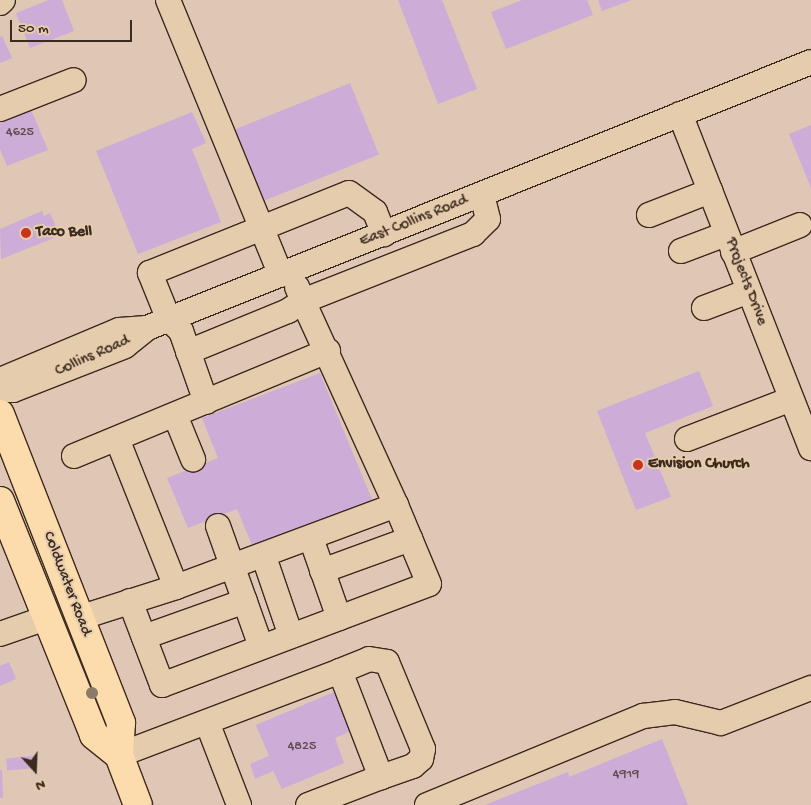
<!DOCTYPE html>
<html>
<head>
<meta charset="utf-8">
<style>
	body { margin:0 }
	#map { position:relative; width:811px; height:805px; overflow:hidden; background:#e0c6b5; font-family:"Gochi Hand",sans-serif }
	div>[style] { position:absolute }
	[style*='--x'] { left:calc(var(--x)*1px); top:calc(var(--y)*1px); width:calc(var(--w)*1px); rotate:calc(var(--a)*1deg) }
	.green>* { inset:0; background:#9cdda7 }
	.building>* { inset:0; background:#cdacd7; transform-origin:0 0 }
	.roads { filter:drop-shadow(1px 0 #3b2a1e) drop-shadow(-1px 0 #3b2a1e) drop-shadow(0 1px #3b2a1e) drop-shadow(0 -1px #3b2a1e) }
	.minor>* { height:24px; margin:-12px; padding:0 12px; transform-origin:12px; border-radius:12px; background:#e5ccad }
	.major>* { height:28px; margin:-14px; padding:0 14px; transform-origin:14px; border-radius:14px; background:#fcdcac }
	.trees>* { width:12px; height:12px; margin:-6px; border-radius:50%; background:#8b7a6a }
	.dots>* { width:14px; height:14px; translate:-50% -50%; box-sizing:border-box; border:2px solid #e5ccad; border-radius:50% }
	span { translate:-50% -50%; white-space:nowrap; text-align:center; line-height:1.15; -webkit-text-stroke:4px #e5ccad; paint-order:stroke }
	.number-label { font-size:14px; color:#604a4c }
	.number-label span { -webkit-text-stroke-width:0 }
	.street-label { font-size:16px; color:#3b2a1e }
	.poi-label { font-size:16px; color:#3b2a1e; font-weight:700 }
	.left { translate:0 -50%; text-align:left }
	.north { position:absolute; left:10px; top:745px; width:50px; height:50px; -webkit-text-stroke:4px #e5ccad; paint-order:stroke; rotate:160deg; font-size:14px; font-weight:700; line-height:20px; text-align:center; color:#3b2a1e }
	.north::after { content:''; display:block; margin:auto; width:18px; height:22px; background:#3b2a1e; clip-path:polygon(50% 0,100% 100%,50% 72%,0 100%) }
	.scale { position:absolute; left:10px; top:20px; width:122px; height:22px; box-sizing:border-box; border:2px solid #3b2a1e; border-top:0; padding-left:6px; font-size:15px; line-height:18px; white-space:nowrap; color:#3b2a1e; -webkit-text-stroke:4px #e5ccad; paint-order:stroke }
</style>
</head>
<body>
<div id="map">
	<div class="green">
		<i style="clip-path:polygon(39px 568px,79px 641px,113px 727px,107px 729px,89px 699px)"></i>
	</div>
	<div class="building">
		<i style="clip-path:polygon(49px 0,62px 0,74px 31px,30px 48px,16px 13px)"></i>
		<i style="clip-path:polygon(398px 0,442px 0,477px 89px,438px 104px)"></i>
		<i style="clip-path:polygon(522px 0,587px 0,593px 15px,506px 49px,491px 12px)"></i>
		<i style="clip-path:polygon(598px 0,632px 0,602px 11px)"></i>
		<i style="clip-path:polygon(2px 36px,12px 58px,0 63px,0 37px)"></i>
		<i style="left:350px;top:83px;width:77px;height:125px;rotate:68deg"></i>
		<i style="clip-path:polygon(29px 105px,48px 150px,7px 166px,0 149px,0 117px)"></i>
		<i style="clip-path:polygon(192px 112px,206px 143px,192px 149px,221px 222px,138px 254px,96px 151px)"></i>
		<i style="clip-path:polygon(811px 125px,811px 188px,789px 134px)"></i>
		<i style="clip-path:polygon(42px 211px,44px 216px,50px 213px,56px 227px,50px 229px,54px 238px,1px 259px,0 229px)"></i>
		<i style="clip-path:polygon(699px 371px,713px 406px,645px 433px,671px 497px,636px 510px,597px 411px)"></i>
		<i style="clip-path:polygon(320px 373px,373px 502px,254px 550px,237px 509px,188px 528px,167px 478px,218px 458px,202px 418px)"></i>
		<i style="clip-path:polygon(9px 662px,16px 679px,0 686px,0 666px)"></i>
		<i style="clip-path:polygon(334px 692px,351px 731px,335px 738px,344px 763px,282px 789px,273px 771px,255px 779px,250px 764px,269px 756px,256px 725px)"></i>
		<i style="clip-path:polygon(662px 739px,688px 805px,485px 805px,568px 772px,569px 777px)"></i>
		<i style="left:34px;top:756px;width:12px;height:28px;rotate:85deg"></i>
		<i style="clip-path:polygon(0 770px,2px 770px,3px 798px,0 798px)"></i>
	</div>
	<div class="roads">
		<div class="minor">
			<i style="--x:168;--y:0;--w:297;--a:67.7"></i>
			<i style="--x:0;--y:3;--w:4;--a:-45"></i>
			<i style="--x:0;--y:109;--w:79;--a:-21.4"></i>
			<i style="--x:680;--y:114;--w:359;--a:68.6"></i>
			<i style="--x:649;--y:215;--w:66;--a:-21.5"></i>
			<i style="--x:681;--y:251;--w:48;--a:-20.7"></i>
			<i style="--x:733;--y:252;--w:72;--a:-21.9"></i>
			<i style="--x:704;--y:308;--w:48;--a:-20.7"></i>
			<i style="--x:188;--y:352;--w:108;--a:-22.3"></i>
			<i style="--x:288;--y:311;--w:18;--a:-34"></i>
			<i style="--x:303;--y:301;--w:15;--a:-113"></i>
			<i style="--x:0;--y:380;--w:129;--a:-22.8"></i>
			<i style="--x:119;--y:330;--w:28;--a:-4"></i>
			<i style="--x:0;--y:390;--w:13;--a:0"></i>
			<i style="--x:13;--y:390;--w:120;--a:-21.4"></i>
			<i style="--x:125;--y:346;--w:28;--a:-39"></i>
			<i style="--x:147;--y:328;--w:715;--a:-21.83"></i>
			<i style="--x:206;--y:402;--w:75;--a:-109.4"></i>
			<i style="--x:181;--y:331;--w:16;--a:-137"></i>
			<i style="--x:169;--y:320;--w:51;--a:-112"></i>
			<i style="--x:150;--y:273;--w:214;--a:-21.9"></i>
			<i style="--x:349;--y:193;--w:32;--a:36"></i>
			<i style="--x:375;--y:212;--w:24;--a:68"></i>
			<i style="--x:175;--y:415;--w:48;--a:67.8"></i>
			<i style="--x:687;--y:439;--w:111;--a:-21"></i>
			<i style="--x:74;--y:456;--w:275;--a:-22.5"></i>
			<i style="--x:218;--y:526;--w:128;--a:70.4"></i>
			<i style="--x:311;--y:538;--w:85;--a:70.7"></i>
			<i style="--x:264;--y:557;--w:83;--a:71.1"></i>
			<i style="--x:322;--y:571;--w:94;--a:-20"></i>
			<i style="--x:176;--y:587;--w:235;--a:-20.4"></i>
			<i style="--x:396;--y:505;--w:224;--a:-114.5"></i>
			<i style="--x:303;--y:301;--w:183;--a:-21.5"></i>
			<i style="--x:473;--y:234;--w:21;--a:-45"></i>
			<i style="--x:488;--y:219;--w:25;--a:-104"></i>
			<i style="--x:130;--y:601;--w:90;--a:69.1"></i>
			<i style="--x:162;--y:685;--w:285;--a:-20.7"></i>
			<i style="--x:429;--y:584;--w:86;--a:-112.7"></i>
			<i style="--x:79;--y:618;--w:102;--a:-17.7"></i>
			<i style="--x:176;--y:587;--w:159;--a:-111.7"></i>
			<i style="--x:0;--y:634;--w:49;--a:-19.2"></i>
			<i style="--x:144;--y:637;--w:107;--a:-19.6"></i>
			<i style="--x:340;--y:671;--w:31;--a:-22"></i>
			<i style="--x:369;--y:659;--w:18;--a:9"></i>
			<i style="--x:387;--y:662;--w:94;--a:67.5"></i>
			<i style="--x:423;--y:749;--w:10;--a:101"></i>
			<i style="--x:421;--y:759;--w:11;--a:139"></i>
			<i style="--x:413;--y:766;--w:34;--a:161"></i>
			<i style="--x:207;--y:722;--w:89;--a:68.9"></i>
			<i style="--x:119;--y:755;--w:236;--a:-20.8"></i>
			<i style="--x:340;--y:671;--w:114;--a:68.9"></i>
			<i style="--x:381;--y:777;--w:78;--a:159"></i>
			<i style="--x:427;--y:805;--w:234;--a:-22.4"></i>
			<i style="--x:643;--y:716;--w:32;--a:-7"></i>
			<i style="--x:675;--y:712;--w:47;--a:13.4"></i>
			<i style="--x:721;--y:723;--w:97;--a:-21.3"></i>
		</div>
		<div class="major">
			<i style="--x:0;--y:414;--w:332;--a:68.6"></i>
			<i style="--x:121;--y:723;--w:32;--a:94"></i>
			<i style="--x:119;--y:755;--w:53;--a:69.2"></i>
			<i style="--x:0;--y:501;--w:252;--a:68.1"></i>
			<i style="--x:94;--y:735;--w:32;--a:39"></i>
		</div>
	</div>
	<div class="trees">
		<i style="left:92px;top:693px"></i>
	</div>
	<div class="dots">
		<i style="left:26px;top:233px;background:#c8321e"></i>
		<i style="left:638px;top:465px;background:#c8321e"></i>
	</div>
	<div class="number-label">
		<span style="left:20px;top:133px">4625</span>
		<span style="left:302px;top:747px">4825</span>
		<span style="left:626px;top:775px">4919</span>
	</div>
	<div class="street-label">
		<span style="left:414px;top:222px;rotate:-22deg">East Collins Road</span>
		<span style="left:745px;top:282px;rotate:69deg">Projects Drive</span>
		<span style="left:93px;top:357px;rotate:-24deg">Collins Road</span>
		<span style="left:66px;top:584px;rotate:69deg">Coldwater Road</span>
	</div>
	<div class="poi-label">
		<span class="left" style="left:36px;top:233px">Taco Bell</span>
		<span class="left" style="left:648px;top:465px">Envision Church</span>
	</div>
	<div class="north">N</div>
	<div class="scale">50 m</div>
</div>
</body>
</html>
